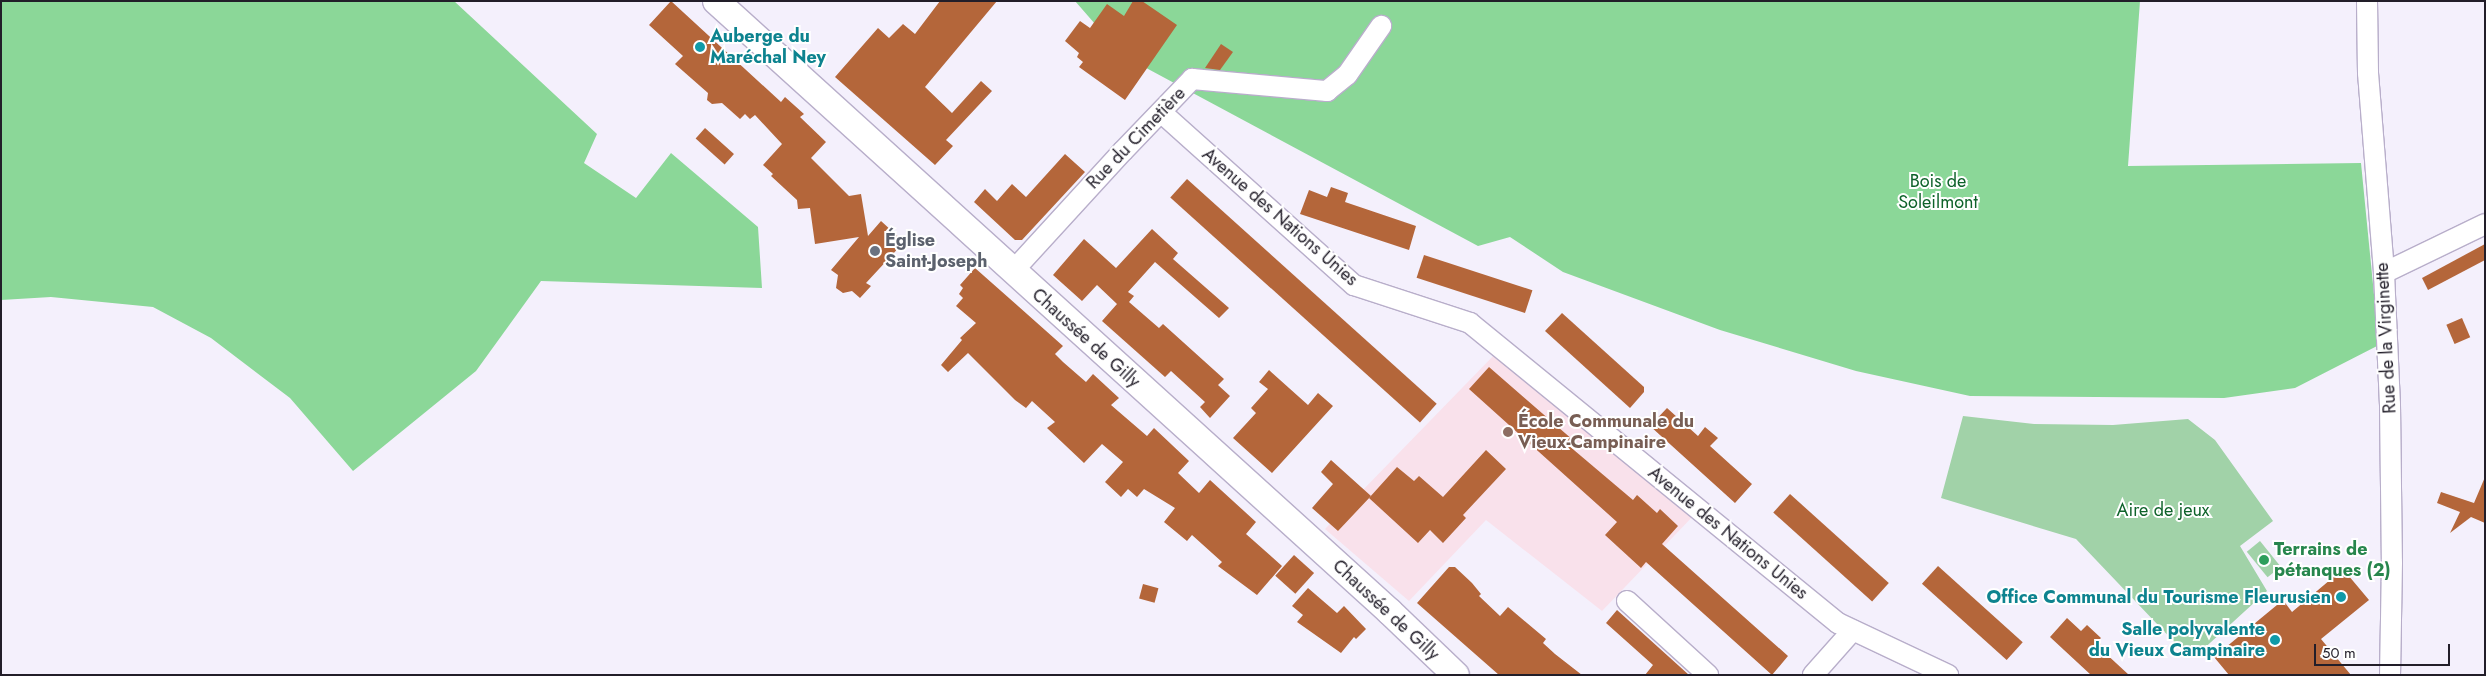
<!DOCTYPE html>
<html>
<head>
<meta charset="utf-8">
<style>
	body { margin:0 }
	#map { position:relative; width:2486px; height:676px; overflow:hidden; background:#f4f0fc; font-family:Jost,sans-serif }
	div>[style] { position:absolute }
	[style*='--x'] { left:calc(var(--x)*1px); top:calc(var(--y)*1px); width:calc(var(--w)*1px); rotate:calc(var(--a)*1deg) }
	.education>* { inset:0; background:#f9e1eb }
	.green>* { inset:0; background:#a1d2a8; transform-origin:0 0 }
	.forest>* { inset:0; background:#8bd798 }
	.building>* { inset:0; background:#b4663a; transform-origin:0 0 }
	.roads { filter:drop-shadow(1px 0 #b8aeca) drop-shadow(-1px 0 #b8aeca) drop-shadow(0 1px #b8aeca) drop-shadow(0 -1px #b8aeca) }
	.minor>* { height:20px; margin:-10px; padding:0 10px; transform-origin:10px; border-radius:10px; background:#fff }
	.major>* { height:26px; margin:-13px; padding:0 13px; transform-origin:13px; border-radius:13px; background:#fff }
	.dots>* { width:14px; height:14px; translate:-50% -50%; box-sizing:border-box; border:2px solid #fff; border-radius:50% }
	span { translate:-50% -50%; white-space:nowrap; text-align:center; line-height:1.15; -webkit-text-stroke:4px #fff; paint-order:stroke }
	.culture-label { font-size:18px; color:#0d838f; font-weight:700 }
	.left { translate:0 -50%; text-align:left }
	.right { translate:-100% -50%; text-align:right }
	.street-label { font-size:18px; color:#221e29 }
	.park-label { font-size:18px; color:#0e622a }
	.worship-label { font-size:18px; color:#5b616d; font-weight:700 }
	.education-label { font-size:18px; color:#785e54; font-weight:700 }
	.leisure-label { font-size:18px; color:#27864d; font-weight:700 }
	.frame { position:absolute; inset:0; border:2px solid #221e29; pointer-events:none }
	.scale { position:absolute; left:2314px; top:644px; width:136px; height:22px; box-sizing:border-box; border:2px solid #221e29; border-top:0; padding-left:6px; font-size:15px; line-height:18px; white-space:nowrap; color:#221e29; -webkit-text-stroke:4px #fff; paint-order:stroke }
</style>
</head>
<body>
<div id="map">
	<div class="education">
		<i style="clip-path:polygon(1497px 352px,1697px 512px,1602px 611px,1486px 520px,1409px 601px,1325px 529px)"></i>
	</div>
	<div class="green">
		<i style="clip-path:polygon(1963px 416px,2034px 424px,2113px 425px,2188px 419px,2215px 440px,2273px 521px,2240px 546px,2267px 591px,2199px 653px,2178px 646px,2076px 539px,1941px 498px)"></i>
		<i style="left:2260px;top:541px;width:33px;height:17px;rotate:51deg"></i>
	</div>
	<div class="forest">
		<i style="clip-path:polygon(1px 1px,454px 1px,597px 134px,584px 163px,636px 198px,671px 153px,758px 227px,762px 288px,541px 281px,476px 371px,353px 471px,290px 398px,211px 338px,153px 307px,51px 297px,1px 300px)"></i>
		<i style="clip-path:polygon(1075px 1px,2140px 1px,2128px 166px,2361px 163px,2379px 345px,2295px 388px,2224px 398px,1970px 396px,1856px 371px,1720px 330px,1563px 272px,1510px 237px,1478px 246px,1122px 55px)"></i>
	</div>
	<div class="building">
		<i style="clip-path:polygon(671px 1px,781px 102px,785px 97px,804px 114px,800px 117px,826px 142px,811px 158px,849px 196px,861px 194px,868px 236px,881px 221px,904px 242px,866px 283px,871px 286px,860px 298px,852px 291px,843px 293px,836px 288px,838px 275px,831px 270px,859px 237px,815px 244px,810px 208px,798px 209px,797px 200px,771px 176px,773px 174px,763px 165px,782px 144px,755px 115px,750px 119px,745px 114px,740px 119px,722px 103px,712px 104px,707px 100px,708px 93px,675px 64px,683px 56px,649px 25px)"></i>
		<i style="clip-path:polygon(940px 1px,997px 1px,925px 87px,952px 113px,981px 81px,992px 91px,946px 140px,953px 146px,935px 165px,835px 77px,878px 28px,889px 38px,903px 24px,915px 34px)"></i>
		<i style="clip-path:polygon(1133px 1px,1142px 1px,1177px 25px,1125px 100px,1079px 67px,1083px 62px,1077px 57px,1079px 53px,1065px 41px,1080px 21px,1090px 28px,1107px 4px,1124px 16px)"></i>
		<i style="clip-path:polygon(1221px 44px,1233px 52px,1220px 70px,1205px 68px)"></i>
		<i style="left:705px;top:128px;width:39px;height:14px;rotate:42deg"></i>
		<i style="clip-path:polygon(1065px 154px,1085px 172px,1022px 240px,1015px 240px,974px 202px,985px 189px,997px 201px,1012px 184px,1026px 197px)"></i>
		<i style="left:1187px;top:179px;width:336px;height:25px;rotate:42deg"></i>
		<i style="clip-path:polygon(1331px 187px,1348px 193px,1345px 202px,1416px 226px,1409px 250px,1300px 214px,1309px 190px,1327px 197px)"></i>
		<i style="clip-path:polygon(1152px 229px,1178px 253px,1173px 259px,1229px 308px,1219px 318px,1155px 262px,1128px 292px,1134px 296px,1129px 302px,1159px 328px,1163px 324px,1224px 379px,1218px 385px,1230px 396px,1210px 418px,1200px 407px,1205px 402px,1171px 371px,1165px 377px,1102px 321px,1117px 304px,1097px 285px,1082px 301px,1053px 275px,1084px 239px,1116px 268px)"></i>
		<i style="clip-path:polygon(2485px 244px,2485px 260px,2428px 290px,2422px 278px)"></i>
		<i style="left:1424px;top:255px;width:114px;height:24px;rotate:18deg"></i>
		<i style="clip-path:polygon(975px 268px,1063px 346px,1055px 354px,1063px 362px,1086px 382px,1093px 374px,1119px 398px,1111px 405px,1147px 436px,1154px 428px,1189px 461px,1178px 473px,1199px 493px,1210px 480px,1256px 522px,1246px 534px,1282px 566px,1257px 595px,1218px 566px,1222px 562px,1192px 535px,1187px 541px,1164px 522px,1175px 508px,1144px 489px,1137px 497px,1128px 489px,1121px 497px,1105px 482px,1123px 462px,1102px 444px,1084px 463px,1047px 428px,1055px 422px,1032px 401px,1026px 408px,1015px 400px,968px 353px,948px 372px,941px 365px,962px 340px,960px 338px,976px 323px,956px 306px,963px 298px,959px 294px,963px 288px,960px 285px)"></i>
		<i style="clip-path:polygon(1562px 313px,1644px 387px,1644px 392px,1630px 408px,1545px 331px)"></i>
		<i style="left:2462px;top:318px;width:21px;height:17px;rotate:67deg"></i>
		<i style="clip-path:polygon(1489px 367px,1573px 440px,1568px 445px,1633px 500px,1637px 495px,1657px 513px,1660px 509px,1678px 526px,1662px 544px,1788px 656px,1772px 675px,1646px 562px,1641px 568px,1605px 535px,1617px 522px,1469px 389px)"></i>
		<i style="clip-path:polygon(1269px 370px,1308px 405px,1318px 393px,1333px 406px,1272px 473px,1233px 438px,1256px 413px,1251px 408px,1268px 389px,1259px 382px)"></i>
		<i style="clip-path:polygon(1667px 408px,1698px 436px,1705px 427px,1718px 438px,1710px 446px,1752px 484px,1735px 503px,1650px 426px)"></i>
		<i style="clip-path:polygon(1486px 450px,1506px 469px,1463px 515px,1466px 518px,1443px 543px,1430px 530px,1418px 543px,1369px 498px,1397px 467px,1414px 481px,1419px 476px,1443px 497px)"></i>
		<i style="clip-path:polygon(1331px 460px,1371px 496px,1338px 531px,1312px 508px,1333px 484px,1321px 472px)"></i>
		<i style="clip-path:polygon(2485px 477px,2485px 523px,2471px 517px,2450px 533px,2460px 512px,2437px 503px,2441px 492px,2474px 503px)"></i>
		<i style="left:1790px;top:494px;width:133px;height:25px;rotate:42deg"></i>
		<i style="left:1294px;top:555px;width:27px;height:28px;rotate:42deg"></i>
		<i style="left:1938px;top:566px;width:114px;height:24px;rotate:42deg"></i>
		<i style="clip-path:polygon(1449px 567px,1455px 567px,1472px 583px,1481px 594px,1479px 596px,1500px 616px,1508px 607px,1546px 639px,1543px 643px,1555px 654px,1582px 675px,1499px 675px,1417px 603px)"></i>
		<i style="clip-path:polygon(2343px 569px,2369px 600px,2321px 639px,2351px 675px,2229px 675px,2214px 657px,2283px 600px,2292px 612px)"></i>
		<i style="left:1143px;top:584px;width:16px;height:15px;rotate:15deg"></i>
		<i style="clip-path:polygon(1308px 588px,1337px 613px,1344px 606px,1366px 629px,1356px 639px,1354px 637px,1341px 653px,1297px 622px,1303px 615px,1292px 606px)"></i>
		<i style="clip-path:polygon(1617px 610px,1689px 675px,1645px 675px,1653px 665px,1606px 623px)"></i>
		<i style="clip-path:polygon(2067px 618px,2081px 631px,2087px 625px,2101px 638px,2099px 640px,2103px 651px,2129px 675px,2091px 675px,2064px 650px,2050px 637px)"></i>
	</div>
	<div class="roads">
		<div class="minor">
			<i style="--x:2367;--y:1;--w:72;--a:89.2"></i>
			<i style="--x:2368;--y:73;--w:201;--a:85.4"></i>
			<i style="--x:2384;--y:273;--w:132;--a:87.4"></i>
			<i style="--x:2390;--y:405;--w:157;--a:89.3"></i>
			<i style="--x:2392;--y:562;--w:113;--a:91"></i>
			<i style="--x:1162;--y:113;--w:258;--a:41.9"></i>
			<i style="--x:1354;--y:285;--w:122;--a:18.1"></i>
			<i style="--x:1470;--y:323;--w:475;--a:39.2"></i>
			<i style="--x:1838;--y:623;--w:122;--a:25.3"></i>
			<i style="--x:1013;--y:271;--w:163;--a:-47.5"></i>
			<i style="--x:1123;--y:151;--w:100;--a:-46.2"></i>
			<i style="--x:1192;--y:79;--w:136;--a:5.1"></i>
			<i style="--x:1327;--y:91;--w:26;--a:-39"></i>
			<i style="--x:1347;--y:75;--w:60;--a:-55.2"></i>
			<i style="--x:2384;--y:273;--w:112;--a:-25.9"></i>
			<i style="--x:1627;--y:601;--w:110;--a:42.4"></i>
			<i style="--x:1813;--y:675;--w:60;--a:-48.4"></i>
		</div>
		<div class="major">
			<i style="--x:716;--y:1;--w:910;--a:42.19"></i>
			<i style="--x:1390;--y:612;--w:91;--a:43.7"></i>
		</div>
	</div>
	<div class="dots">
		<i style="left:700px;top:47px;background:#0f9aa8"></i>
		<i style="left:875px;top:251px;background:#6b7280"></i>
		<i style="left:1508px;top:432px;background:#8d6e63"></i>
		<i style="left:2264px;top:560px;background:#2e9e5b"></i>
		<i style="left:2341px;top:597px;background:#0f9aa8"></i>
		<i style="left:2275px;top:640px;background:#0f9aa8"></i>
	</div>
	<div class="culture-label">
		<span class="left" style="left:710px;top:47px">Auberge du<br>Maréchal Ney</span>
		<span class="right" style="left:2331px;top:597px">Office Communal du Tourisme Fleurusien</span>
		<span class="right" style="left:2265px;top:640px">Salle polyvalente<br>du Vieux Campinaire</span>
	</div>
	<div class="street-label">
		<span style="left:1136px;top:138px;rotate:-46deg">Rue du Cimetière</span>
		<span style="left:1280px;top:217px;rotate:41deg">Avenue des Nations Unies</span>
		<span style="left:1086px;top:338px;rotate:42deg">Chaussée de Gilly</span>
		<span style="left:2386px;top:338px;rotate:-93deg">Rue de la Virginette</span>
		<span style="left:1728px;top:533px;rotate:39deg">Avenue des Nations Unies</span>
		<span style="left:1386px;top:610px;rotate:43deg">Chaussée de Gilly</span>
	</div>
	<div class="park-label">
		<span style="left:1938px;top:192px">Bois de<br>Soleilmont</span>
		<span style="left:2163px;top:510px">Aire de jeux</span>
	</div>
	<div class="worship-label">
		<span class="left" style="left:885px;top:251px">Église<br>Saint-Joseph</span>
	</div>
	<div class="education-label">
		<span class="left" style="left:1518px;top:432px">École Communale du<br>Vieux-Campinaire</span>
	</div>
	<div class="leisure-label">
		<span class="left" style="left:2274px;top:560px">Terrains de<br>pétanques (2)</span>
	</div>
	<div class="frame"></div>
	<div class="scale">50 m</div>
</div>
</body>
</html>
